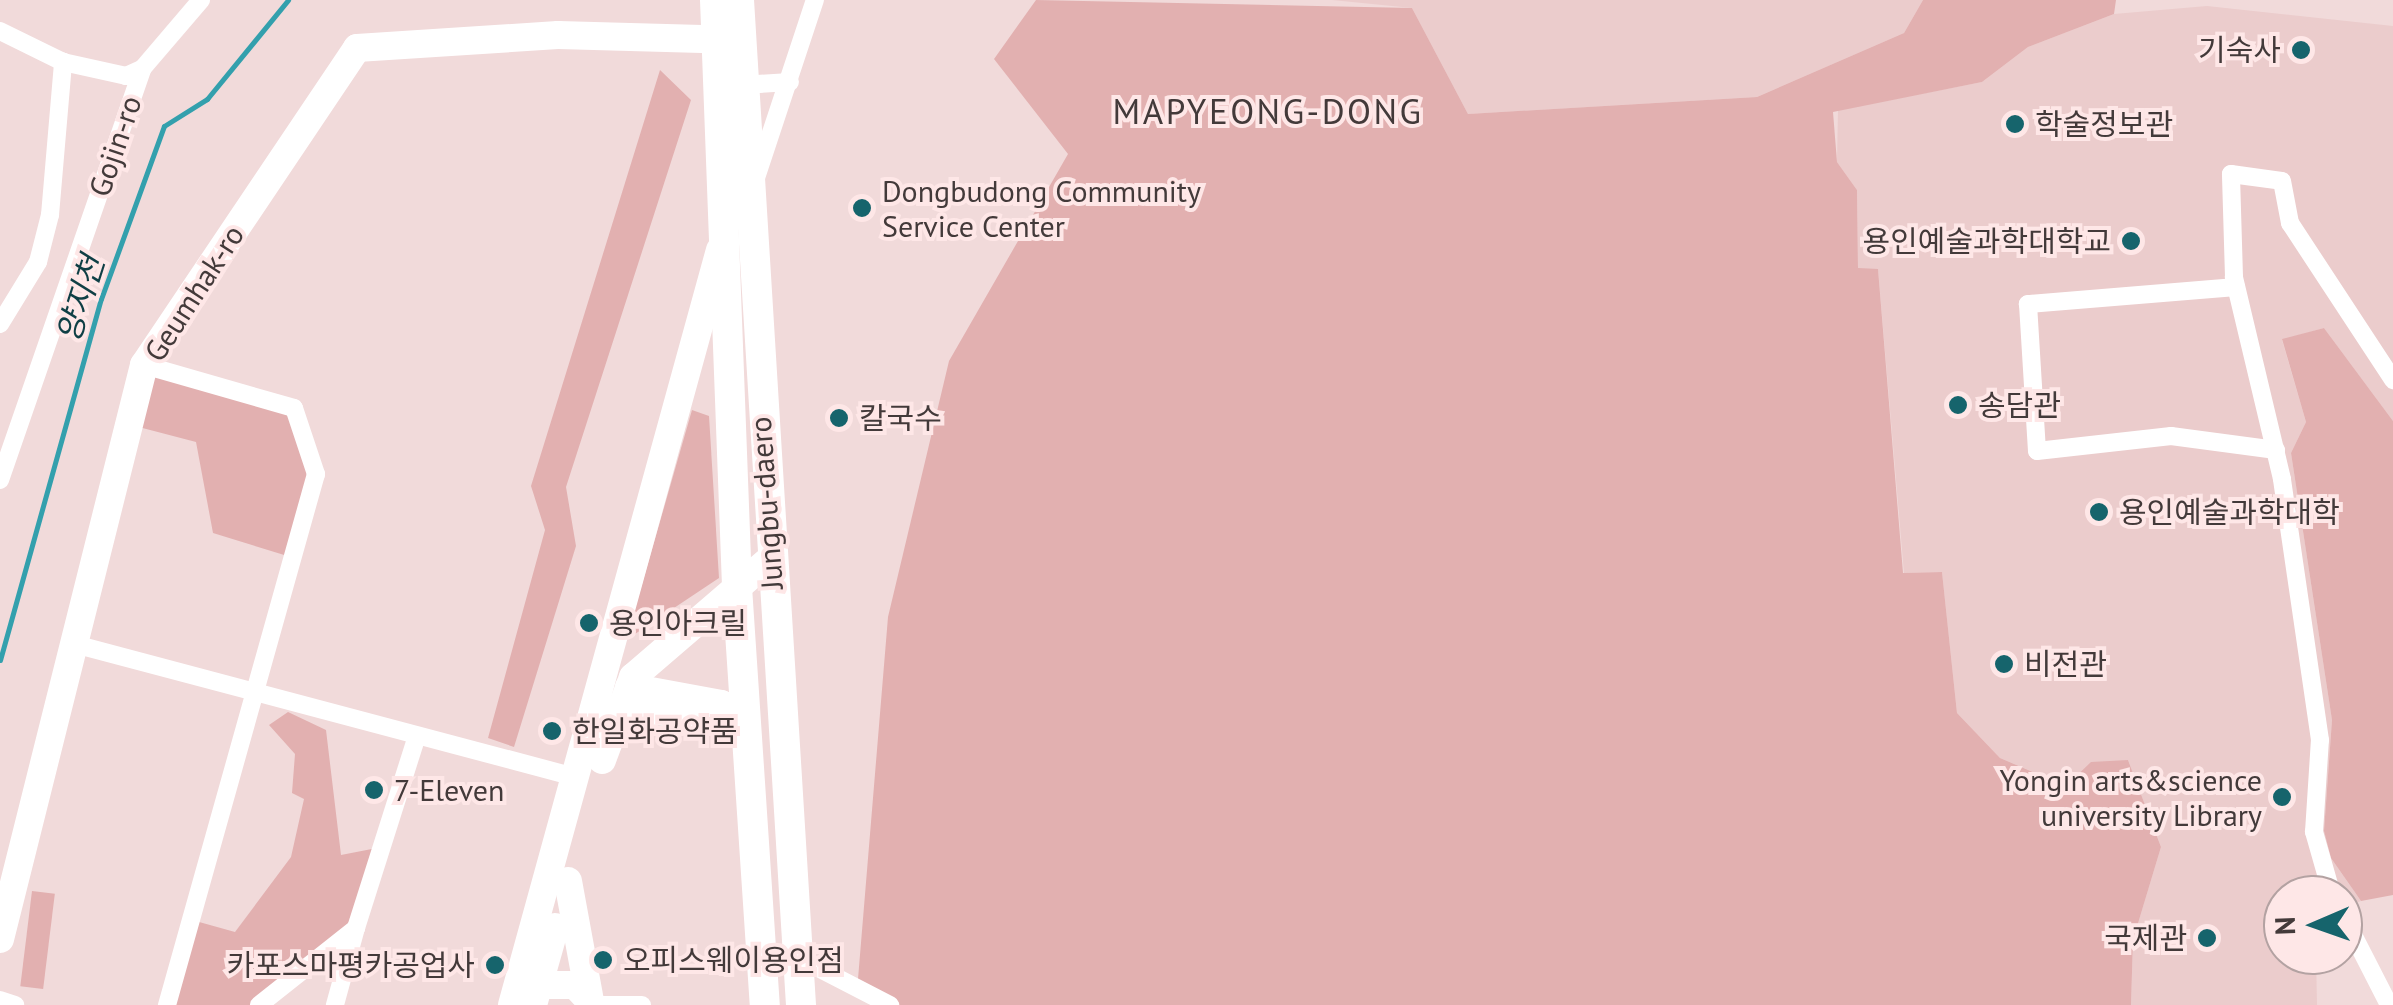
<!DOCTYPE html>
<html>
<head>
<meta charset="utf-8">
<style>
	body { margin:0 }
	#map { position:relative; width:2393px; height:1005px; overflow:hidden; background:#f1dada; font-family:"PT Sans","Noto Sans KR",sans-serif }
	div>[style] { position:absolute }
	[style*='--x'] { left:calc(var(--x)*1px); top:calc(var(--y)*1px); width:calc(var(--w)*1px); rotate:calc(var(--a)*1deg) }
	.built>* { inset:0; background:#ebcccc }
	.green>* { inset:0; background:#e2b0b0; transform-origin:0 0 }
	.stream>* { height:5px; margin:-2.5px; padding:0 2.5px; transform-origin:2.5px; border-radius:2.5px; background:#33a0ad }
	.street>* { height:18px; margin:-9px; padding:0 9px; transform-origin:9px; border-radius:9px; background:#fff }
	.secondary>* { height:28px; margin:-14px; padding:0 14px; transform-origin:14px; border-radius:14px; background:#fff }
	.primary>* { height:30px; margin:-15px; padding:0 15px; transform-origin:15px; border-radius:15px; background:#fff }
	.dots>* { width:28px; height:28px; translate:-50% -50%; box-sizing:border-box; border:5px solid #fee7e7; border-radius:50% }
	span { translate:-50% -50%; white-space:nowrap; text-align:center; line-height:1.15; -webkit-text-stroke:8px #fee7e7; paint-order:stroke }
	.poi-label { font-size:30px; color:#433a3a }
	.right { translate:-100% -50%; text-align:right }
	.left { translate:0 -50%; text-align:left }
	.street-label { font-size:30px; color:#433a3a }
	.water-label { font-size:32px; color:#0f3f45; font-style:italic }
	.quarter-label { font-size:35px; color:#433a3a; letter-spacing:2.5px }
	.north { position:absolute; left:2263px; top:875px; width:100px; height:100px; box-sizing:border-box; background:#fee7e7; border:2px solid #b3a2a2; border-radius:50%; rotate:268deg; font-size:28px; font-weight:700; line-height:40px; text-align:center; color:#433a3a }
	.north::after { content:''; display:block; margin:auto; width:35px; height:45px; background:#16646c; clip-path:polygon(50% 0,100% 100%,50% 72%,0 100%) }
</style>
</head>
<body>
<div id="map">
	<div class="built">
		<i style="clip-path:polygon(1332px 0,1923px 0,1904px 33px,1757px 97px,1468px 114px,1412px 8px)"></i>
		<i style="clip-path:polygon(2207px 6px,2393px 26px,2393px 421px,2324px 328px,2282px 340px,2306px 422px,2291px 453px,2332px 720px,2324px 831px,2331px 858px,2361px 901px,2343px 908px,2343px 895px,2283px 895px,2283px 955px,2316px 955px,2317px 1005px,2131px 1005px,2133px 940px,2161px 847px,2128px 760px,2067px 786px,2000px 758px,1957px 713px,1942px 572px,1904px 573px,1878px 269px,1858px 269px,1857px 190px,1837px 162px,1838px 110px,1982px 82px,2028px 47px,2114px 14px)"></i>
	</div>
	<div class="green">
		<i style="clip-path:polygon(1036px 0,1412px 8px,1468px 114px,1757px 97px,1904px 33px,1923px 0,2116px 0,2114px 14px,2028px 47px,1982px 82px,1833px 112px,1837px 162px,1857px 190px,1858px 268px,1878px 269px,1903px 573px,1942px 572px,1957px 713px,2000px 758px,2066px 786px,2091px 762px,2128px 760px,2161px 847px,2133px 940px,2131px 1005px,893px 1005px,857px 991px,888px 617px,949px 361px,1068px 154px,994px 59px)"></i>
		<i style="clip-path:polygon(660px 70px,691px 100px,566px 487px,576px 546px,514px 747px,488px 738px,545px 530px,531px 486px)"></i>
		<i style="clip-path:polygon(2324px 328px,2393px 421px,2393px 895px,2361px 901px,2331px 858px,2324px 831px,2332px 720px,2291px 453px,2306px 422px,2282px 339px)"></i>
		<i style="clip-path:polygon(144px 365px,294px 408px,316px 474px,294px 558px,213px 533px,196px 442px,131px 425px)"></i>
		<i style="clip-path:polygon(692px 410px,709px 416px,719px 578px,626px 640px)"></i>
		<i style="clip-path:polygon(288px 712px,326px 730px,341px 855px,382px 847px,356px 928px,259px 1005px,167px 1005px,192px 920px,235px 932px,291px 857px,304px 799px,292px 793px,295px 754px,269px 725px)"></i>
		<i style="left:32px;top:891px;width:23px;height:96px;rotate:7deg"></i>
	</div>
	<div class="stream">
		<i style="--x:0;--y:660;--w:375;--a:-74.4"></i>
		<i style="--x:101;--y:299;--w:184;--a:-70"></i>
		<i style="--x:164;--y:126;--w:51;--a:-32.1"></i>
		<i style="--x:207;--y:99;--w:128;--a:-50.7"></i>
	</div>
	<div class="street">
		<i style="--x:0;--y:31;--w:70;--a:26.2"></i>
		<i style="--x:742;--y:85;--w:48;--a:-3.6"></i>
		<i style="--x:754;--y:184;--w:194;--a:-71.7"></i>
		<i style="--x:2236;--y:287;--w:209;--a:175.3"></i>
		<i style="--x:2028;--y:304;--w:147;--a:86.5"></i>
		<i style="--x:2037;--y:451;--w:135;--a:-6.4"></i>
		<i style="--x:2171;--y:436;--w:106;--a:7.6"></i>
		<i style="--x:0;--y:324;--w:73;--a:-58.5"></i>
		<i style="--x:38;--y:262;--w:49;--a:-75.7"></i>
		<i style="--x:50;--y:215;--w:154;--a:-85.1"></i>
		<i style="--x:63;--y:62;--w:65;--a:12.5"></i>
		<i style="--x:126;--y:76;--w:17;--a:-24"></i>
		<i style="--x:144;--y:365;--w:156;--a:16"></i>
		<i style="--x:294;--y:408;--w:70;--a:71.6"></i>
		<i style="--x:316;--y:474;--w:552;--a:105.67"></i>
		<i style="--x:0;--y:480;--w:435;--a:-70.9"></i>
		<i style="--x:142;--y:69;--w:91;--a:-49.5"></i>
		<i style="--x:78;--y:645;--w:518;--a:14.87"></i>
		<i style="--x:2332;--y:895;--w:66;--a:-105.9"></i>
		<i style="--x:2314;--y:832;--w:92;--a:-86.3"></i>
		<i style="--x:2320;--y:740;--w:264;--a:-98.3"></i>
		<i style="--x:2282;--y:479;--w:208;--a:-103.4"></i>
		<i style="--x:2234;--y:277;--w:103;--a:-91.7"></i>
		<i style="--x:2231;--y:174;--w:51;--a:7.8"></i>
		<i style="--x:2282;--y:181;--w:43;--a:79.2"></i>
		<i style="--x:2290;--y:223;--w:188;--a:56.7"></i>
		<i style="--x:2343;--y:915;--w:101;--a:62.9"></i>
		<i style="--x:356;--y:928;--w:201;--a:-72.4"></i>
		<i style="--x:797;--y:957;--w:105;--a:27.3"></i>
		<i style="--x:0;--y:1000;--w:16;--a:18"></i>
		<i style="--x:259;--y:1005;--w:124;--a:-38.4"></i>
		<i style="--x:356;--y:928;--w:80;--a:105.3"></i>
		<i style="--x:590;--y:1005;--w:52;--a:0"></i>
	</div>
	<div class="secondary">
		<i style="--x:629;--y:687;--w:94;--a:10.5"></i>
		<i style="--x:721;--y:704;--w:33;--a:44"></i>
		<i style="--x:621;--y:707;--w:104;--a:6.1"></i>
		<i style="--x:602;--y:760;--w:89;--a:-69.5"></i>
		<i style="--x:633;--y:677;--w:179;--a:-40.7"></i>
		<i style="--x:0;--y:939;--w:592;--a:-75.92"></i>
		<i style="--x:144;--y:365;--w:382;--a:-56.1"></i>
		<i style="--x:357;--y:48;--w:201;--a:-3.7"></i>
		<i style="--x:558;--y:35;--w:180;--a:1.6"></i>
		<i style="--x:538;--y:985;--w:37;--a:0"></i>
		<i style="--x:575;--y:985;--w:22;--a:47"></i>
		<i style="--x:590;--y:1001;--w:122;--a:-100.4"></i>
		<i style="--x:512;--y:1005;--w:783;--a:-74.6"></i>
		<i style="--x:533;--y:1005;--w:81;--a:-74.2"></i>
	</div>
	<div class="primary">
		<i style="--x:715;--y:0;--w:587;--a:87.85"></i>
		<i style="--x:737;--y:587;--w:419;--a:86.2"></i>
		<i style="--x:739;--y:0;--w:1007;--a:86.47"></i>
	</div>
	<div class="dots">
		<i style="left:2301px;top:50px;background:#16646c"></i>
		<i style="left:2015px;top:124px;background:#16646c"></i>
		<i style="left:862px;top:208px;background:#16646c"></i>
		<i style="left:2131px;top:241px;background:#16646c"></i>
		<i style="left:1958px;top:405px;background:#16646c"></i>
		<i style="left:839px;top:418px;background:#16646c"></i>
		<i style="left:2099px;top:512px;background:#16646c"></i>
		<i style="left:589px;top:623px;background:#16646c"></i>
		<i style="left:2004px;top:664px;background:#16646c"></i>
		<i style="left:552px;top:731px;background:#16646c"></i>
		<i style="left:374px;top:790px;background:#16646c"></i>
		<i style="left:2282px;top:797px;background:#16646c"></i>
		<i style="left:2207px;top:938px;background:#16646c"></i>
		<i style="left:603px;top:960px;background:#16646c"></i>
		<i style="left:495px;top:965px;background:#16646c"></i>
	</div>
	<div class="poi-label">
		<span class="right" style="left:2281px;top:50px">기숙사</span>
		<span class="left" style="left:2035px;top:124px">학술정보관</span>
		<span class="left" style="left:882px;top:208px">Dongbudong Community<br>Service Center</span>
		<span class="right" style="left:2111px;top:241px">용인예술과학대학교</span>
		<span class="left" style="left:1978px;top:405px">송담관</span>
		<span class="left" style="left:859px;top:418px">칼국수</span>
		<span class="left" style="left:2119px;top:512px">용인예술과학대학</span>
		<span class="left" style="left:609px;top:623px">용인아크릴</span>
		<span class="left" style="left:2024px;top:664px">비전관</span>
		<span class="left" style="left:572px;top:731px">한일화공약품</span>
		<span class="right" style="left:2262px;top:797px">Yongin arts&amp;science<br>university Library</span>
		<span class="left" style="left:394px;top:790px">7-Eleven</span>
		<span class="right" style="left:2187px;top:938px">국제관</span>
		<span class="left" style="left:623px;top:960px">오피스웨이용인점</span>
		<span class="right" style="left:475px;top:965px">카포스마평카공업사</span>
	</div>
	<div class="street-label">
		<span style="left:115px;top:146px;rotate:-71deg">Gojin-ro</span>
		<span style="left:194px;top:293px;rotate:-57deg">Geumhak-ro</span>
		<span style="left:766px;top:503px;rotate:-94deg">Jungbu-daero</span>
	</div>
	<div class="water-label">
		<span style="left:80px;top:299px;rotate:-72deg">양지천</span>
	</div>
	<div class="quarter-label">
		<span style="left:1268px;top:111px">MAPYEONG-DONG</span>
	</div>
	<div class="north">N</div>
</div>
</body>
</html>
